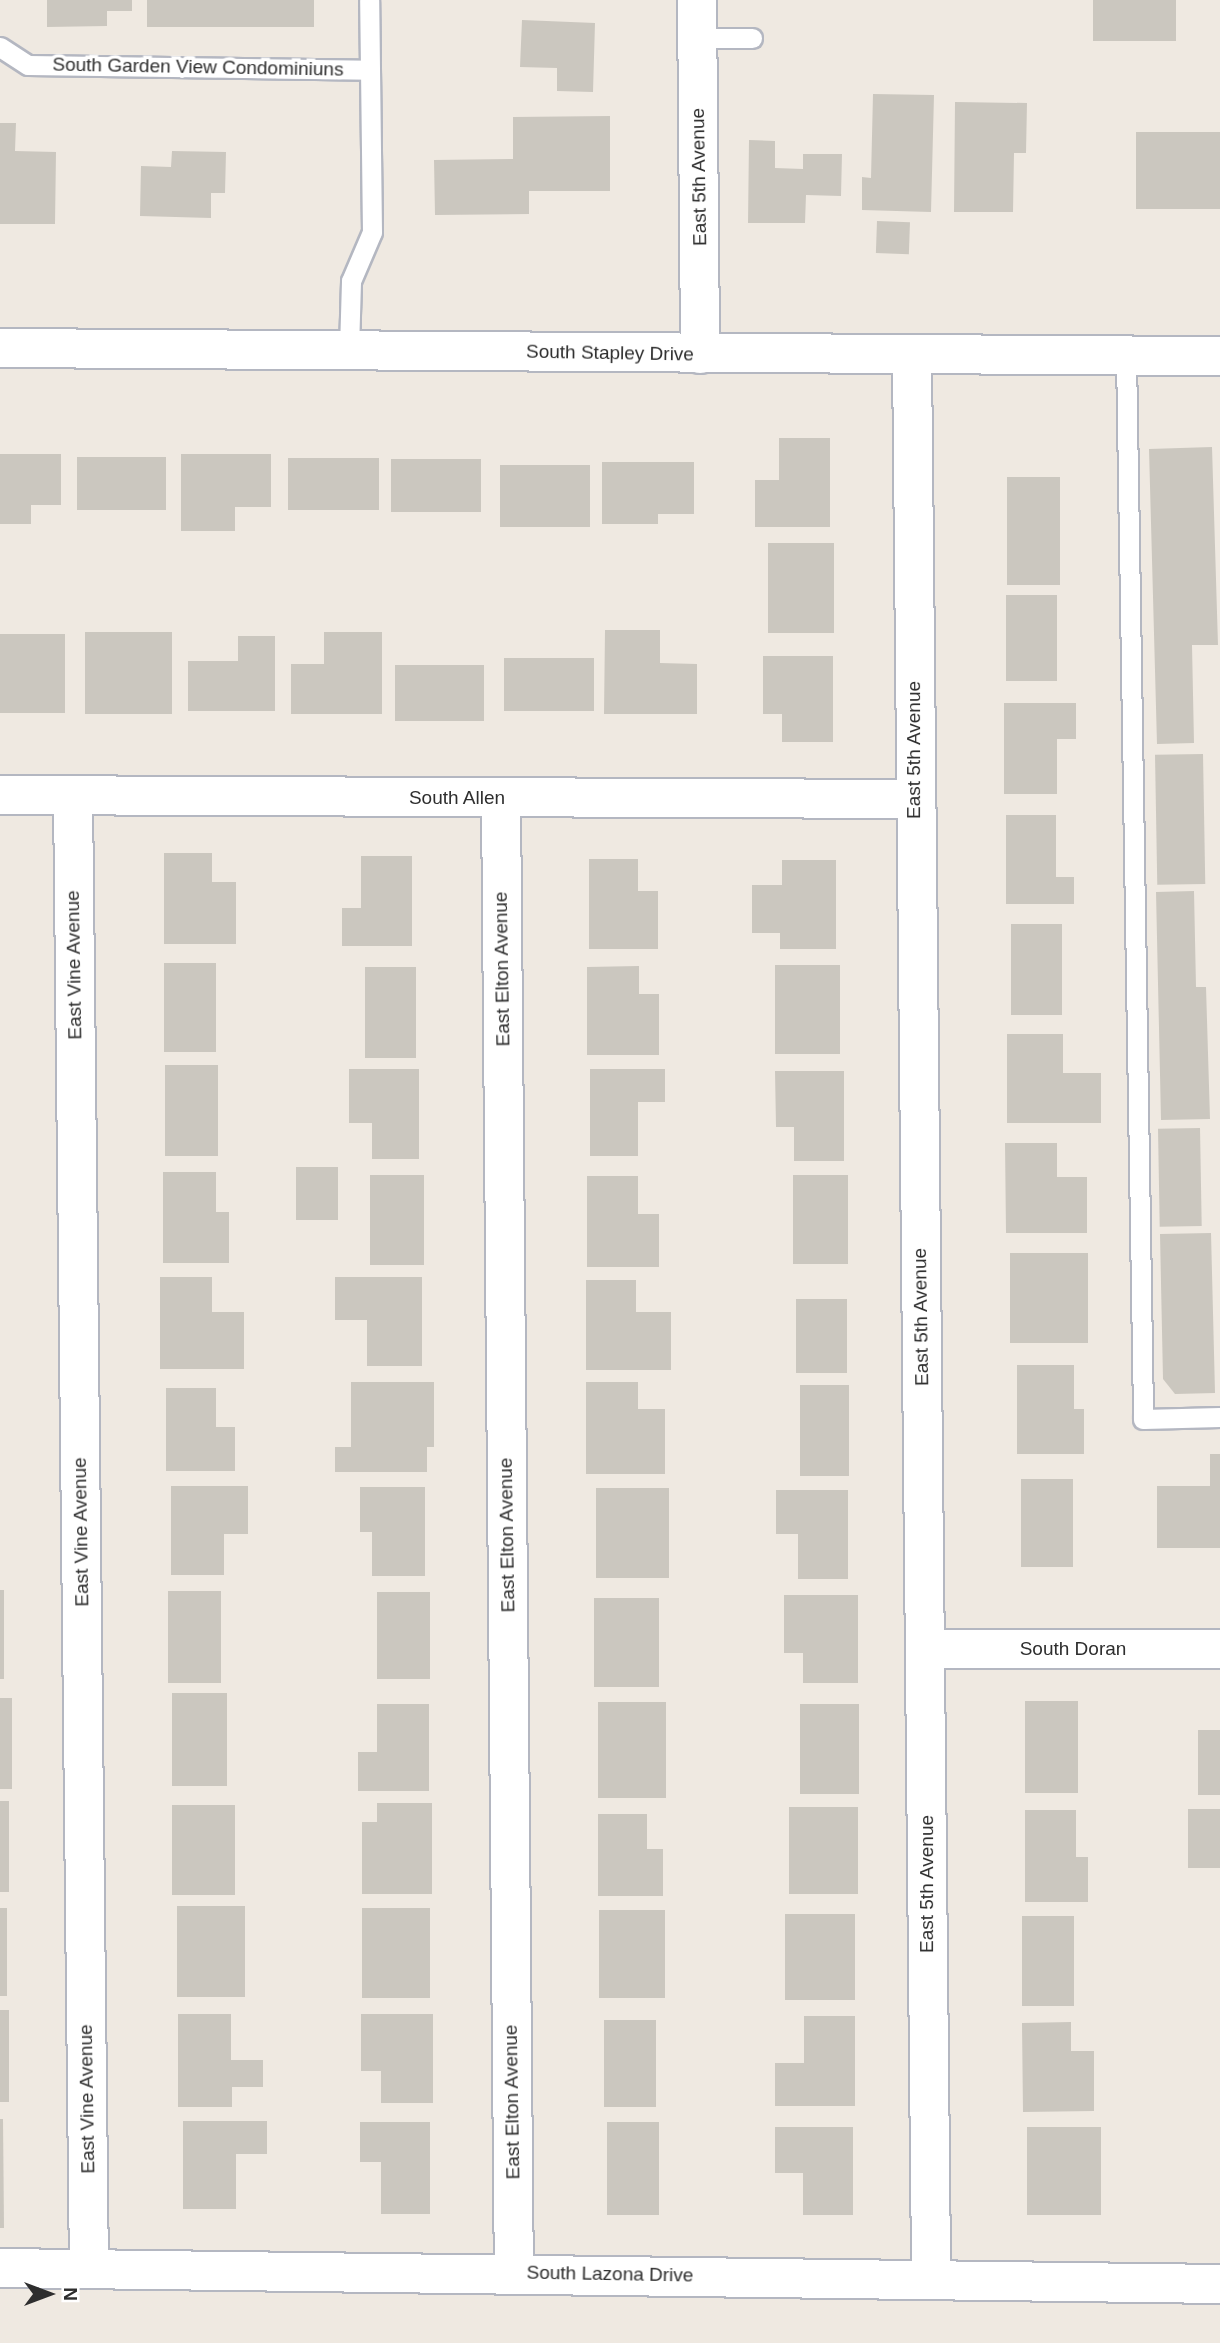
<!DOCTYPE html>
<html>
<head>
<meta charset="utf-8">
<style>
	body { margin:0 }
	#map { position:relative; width:1220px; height:2343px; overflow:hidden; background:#efe9e1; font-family:Helvetica,sans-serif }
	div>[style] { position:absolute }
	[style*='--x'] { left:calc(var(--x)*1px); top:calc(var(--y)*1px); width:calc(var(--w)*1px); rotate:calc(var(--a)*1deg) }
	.building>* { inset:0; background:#cbc7bf; transform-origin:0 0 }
	.roads { filter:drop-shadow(2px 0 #b4b7c1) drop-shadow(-2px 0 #b4b7c1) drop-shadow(0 2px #b4b7c1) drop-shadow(0 -2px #b4b7c1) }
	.service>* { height:19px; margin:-9.5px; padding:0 9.5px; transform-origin:9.5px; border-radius:9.5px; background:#fff }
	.minor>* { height:38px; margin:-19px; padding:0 19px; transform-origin:19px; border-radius:19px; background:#fff }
	.secondary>* { height:38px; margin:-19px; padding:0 19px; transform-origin:19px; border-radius:19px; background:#fff }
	span { translate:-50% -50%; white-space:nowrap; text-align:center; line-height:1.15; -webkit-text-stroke:7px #fff; paint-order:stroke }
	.street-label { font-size:19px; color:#2e2e2e }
	.north { position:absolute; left:14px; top:2259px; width:70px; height:70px; -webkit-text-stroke:5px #fff; paint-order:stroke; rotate:90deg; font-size:19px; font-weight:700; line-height:28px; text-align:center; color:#2e2e2e }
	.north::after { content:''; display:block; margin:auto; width:24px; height:32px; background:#2e2e2e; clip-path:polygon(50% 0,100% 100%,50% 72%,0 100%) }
</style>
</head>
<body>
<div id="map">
	<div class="building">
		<i style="clip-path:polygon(47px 0,132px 0,132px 11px,107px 11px,107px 26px,47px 27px)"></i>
		<i style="left:147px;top:0;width:167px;height:27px"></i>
		<i style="left:1093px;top:0;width:83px;height:41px"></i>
		<i style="clip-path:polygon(522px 20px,595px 23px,593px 92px,557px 91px,557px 68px,520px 67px)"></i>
		<i style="clip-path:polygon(873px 94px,934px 95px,931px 212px,862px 210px,862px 177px,871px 178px)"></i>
		<i style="clip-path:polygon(955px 102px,1027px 103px,1026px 153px,1014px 153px,1013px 212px,954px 212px)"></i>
		<i style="clip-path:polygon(610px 116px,610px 191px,529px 191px,529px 214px,435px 215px,434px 160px,513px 159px,513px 117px)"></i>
		<i style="clip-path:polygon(0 123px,16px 123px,15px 151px,56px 152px,55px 224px,0 224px)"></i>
		<i style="left:1220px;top:132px;width:77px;height:84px;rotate:90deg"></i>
		<i style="clip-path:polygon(749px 140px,775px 141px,775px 168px,803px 169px,803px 154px,842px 154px,841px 196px,806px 195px,805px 223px,748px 223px)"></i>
		<i style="clip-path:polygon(172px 151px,226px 152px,225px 193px,211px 193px,211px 218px,140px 216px,141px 166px,171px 167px)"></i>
		<i style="left:877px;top:221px;width:33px;height:32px;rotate:2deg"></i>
		<i style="clip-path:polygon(779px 438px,830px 438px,830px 527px,755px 527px,755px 480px,779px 480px)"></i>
		<i style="clip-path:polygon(1212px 447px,1218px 645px,1192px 645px,1194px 743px,1157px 744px,1149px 449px)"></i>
		<i style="clip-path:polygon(0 454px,61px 454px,61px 505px,31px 505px,31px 524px,0 524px)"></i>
		<i style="clip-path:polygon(181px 454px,271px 454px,271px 507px,235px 507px,235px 531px,181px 531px)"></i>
		<i style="left:77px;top:457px;width:89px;height:53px"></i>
		<i style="left:288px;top:458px;width:91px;height:52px"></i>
		<i style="left:391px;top:459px;width:90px;height:53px"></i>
		<i style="clip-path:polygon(602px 462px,694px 462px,694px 514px,658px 514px,658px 524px,602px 524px)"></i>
		<i style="left:500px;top:465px;width:90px;height:62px"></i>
		<i style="left:1007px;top:477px;width:53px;height:108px"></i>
		<i style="left:768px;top:543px;width:66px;height:90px"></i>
		<i style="left:1006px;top:595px;width:51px;height:86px"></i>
		<i style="clip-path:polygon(605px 630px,660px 630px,660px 663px,697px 664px,697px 714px,604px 714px)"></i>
		<i style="left:85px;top:632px;width:87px;height:82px"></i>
		<i style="clip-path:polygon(324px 632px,382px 632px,382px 714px,291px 714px,291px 664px,324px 664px)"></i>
		<i style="left:0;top:634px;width:65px;height:79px"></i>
		<i style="clip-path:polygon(238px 636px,275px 636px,275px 711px,188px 711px,188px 661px,238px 661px)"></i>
		<i style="clip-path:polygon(763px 656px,833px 656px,833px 742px,782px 742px,782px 714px,763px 714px)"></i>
		<i style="left:594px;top:658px;width:53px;height:90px;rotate:90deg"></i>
		<i style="left:395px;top:665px;width:89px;height:56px"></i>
		<i style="clip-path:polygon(1004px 703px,1076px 703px,1076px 739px,1057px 739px,1057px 794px,1004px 794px)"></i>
		<i style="left:1203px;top:754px;width:130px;height:48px;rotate:89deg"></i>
		<i style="clip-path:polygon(1006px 815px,1056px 815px,1056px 877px,1074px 877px,1074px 904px,1006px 904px)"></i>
		<i style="clip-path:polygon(164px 853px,212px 853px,212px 882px,236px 882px,236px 944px,164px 944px)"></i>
		<i style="clip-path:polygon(361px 856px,412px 856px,412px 946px,342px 946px,342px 908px,361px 908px)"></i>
		<i style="clip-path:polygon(589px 859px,638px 859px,638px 891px,658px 891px,658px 949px,589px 949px)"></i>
		<i style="clip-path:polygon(782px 860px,836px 860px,836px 949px,780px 949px,780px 933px,752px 933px,752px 885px,782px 885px)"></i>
		<i style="clip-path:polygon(1194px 891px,1196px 987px,1206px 987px,1210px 1119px,1161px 1120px,1156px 892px)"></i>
		<i style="left:1011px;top:924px;width:51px;height:91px"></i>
		<i style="left:164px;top:963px;width:52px;height:89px"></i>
		<i style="left:775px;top:965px;width:65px;height:89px"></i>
		<i style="clip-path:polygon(639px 966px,639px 994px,659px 994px,659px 1055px,587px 1055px,587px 967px)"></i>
		<i style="left:365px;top:967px;width:51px;height:91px"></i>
		<i style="clip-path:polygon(1007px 1034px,1063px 1034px,1063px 1073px,1101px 1073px,1101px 1123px,1007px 1123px)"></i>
		<i style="left:165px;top:1065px;width:53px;height:91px"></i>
		<i style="clip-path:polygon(349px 1069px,419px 1069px,419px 1159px,372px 1159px,372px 1123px,349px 1123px)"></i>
		<i style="clip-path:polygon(590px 1069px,665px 1069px,665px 1102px,638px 1102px,638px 1156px,590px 1156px)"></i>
		<i style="clip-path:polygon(775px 1071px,844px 1071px,844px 1161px,794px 1161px,794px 1127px,776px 1127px)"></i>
		<i style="left:1200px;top:1128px;width:98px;height:42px;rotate:89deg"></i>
		<i style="clip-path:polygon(1005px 1143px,1057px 1143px,1057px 1177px,1087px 1177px,1087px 1233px,1006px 1233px)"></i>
		<i style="left:296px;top:1167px;width:42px;height:53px"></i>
		<i style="clip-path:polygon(163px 1172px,216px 1172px,216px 1212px,229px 1212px,229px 1263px,163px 1263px)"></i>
		<i style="left:370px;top:1175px;width:54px;height:90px"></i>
		<i style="left:793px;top:1175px;width:55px;height:89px"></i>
		<i style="clip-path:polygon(587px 1176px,638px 1176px,638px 1214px,659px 1214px,659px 1267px,587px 1267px)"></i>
		<i style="clip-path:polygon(1211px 1233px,1215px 1393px,1175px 1394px,1163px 1379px,1160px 1234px)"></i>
		<i style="left:1010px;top:1253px;width:78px;height:90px"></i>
		<i style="clip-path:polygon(160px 1277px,212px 1277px,212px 1312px,244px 1312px,244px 1369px,160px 1369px)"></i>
		<i style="clip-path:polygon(335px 1277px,422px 1277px,422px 1366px,367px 1366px,367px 1320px,335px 1320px)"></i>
		<i style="clip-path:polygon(586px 1280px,636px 1280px,636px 1312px,671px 1312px,671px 1370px,586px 1370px)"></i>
		<i style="left:796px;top:1299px;width:51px;height:74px"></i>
		<i style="clip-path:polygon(1017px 1365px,1074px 1365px,1074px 1409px,1084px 1409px,1084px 1454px,1017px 1454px)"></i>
		<i style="clip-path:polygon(351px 1382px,434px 1382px,434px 1447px,427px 1447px,427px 1472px,335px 1472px,335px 1447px,351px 1447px)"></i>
		<i style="clip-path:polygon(586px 1382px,638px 1382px,638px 1409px,665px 1409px,665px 1474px,586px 1474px)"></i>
		<i style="left:800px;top:1385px;width:49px;height:91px"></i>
		<i style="clip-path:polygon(166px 1388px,216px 1388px,216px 1427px,235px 1427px,235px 1471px,166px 1471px)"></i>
		<i style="clip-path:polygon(1210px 1454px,1220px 1454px,1220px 1548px,1157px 1548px,1157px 1486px,1210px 1486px)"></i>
		<i style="left:1021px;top:1479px;width:52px;height:88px"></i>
		<i style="clip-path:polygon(171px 1486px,248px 1486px,248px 1534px,224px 1534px,224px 1575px,171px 1575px)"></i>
		<i style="clip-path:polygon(360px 1487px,425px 1487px,425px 1576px,372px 1576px,372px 1532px,360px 1532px)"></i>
		<i style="left:596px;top:1488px;width:73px;height:90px"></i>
		<i style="clip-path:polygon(776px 1490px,848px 1490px,848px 1579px,798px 1579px,798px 1534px,776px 1534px)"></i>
		<i style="left:0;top:1590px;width:4px;height:89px"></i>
		<i style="left:168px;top:1591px;width:53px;height:92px"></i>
		<i style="left:377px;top:1592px;width:53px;height:87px"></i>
		<i style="clip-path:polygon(784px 1595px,858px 1595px,858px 1683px,803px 1683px,803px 1653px,784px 1653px)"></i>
		<i style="left:594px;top:1598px;width:65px;height:89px"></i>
		<i style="left:172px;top:1693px;width:55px;height:93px"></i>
		<i style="left:0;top:1698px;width:12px;height:91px"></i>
		<i style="left:1025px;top:1701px;width:53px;height:92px"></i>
		<i style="left:598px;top:1702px;width:68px;height:96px"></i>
		<i style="clip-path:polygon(377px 1704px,429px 1704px,429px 1791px,358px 1791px,358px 1752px,377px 1752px)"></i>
		<i style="left:800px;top:1704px;width:59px;height:90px"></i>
		<i style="left:1198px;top:1730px;width:22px;height:65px"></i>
		<i style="left:0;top:1801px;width:9px;height:91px"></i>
		<i style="clip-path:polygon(377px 1803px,432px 1803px,432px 1894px,362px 1894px,362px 1822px,377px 1822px)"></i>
		<i style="left:172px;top:1805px;width:63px;height:90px"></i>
		<i style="left:789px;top:1807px;width:69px;height:87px"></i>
		<i style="left:1188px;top:1809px;width:32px;height:59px"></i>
		<i style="clip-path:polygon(1025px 1810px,1076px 1810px,1076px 1857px,1088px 1857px,1088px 1902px,1025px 1902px)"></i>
		<i style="clip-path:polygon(598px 1814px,647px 1814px,647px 1849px,663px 1849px,663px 1896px,598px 1896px)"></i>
		<i style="left:177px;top:1906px;width:68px;height:91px"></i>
		<i style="left:0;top:1908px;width:7px;height:88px"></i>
		<i style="left:362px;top:1908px;width:68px;height:90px"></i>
		<i style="left:599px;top:1910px;width:66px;height:88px"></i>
		<i style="left:785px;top:1914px;width:70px;height:86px"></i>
		<i style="left:1022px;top:1916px;width:52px;height:90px"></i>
		<i style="left:0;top:2010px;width:9px;height:92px"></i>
		<i style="clip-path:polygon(178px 2014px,231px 2014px,231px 2060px,263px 2060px,263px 2087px,232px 2087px,232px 2107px,178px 2107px)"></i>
		<i style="clip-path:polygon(361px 2014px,433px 2014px,433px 2103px,381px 2103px,381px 2071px,361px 2071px)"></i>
		<i style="clip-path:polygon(804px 2016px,855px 2016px,855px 2106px,775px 2106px,775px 2063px,804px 2063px)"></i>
		<i style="left:604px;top:2020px;width:52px;height:87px"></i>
		<i style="clip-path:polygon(1071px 2022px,1071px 2051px,1094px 2051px,1094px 2111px,1023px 2112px,1022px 2023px)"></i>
		<i style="clip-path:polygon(0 2119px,3px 2119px,4px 2228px,0 2228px)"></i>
		<i style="clip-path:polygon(183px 2121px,267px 2121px,267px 2154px,236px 2154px,236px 2209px,183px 2209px)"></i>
		<i style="clip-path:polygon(360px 2122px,430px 2122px,430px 2214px,381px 2214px,381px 2162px,360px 2162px)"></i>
		<i style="left:607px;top:2122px;width:52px;height:93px"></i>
		<i style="clip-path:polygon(775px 2127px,853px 2127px,853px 2215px,803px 2215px,803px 2173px,775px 2173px)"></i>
		<i style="left:1027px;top:2127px;width:74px;height:88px"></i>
	</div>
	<div class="roads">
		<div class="service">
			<i style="--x:697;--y:38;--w:55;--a:0"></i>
			<i style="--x:0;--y:47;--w:33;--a:33"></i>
			<i style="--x:28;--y:65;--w:341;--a:0.8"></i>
			<i style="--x:349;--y:349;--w:68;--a:-88.3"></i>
			<i style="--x:351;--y:281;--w:53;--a:-66.8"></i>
			<i style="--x:372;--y:232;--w:232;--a:-90.7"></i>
			<i style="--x:1126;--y:355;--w:1064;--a:89.08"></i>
			<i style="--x:1143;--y:1419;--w:77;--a:-1.5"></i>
		</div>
		<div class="minor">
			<i style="--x:697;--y:0;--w:354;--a:89.5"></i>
			<i style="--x:912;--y:355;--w:1923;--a:89.43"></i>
			<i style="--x:0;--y:795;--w:914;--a:0.25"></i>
			<i style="--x:73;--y:795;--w:1474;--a:89.38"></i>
			<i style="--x:501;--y:798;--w:1475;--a:89.5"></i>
			<i style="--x:925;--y:1649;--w:295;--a:0"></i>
			<i style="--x:0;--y:2268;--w:1220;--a:0.75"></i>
		</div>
		<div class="secondary">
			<i style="--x:0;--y:348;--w:1220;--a:0.38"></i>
		</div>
	</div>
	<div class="street-label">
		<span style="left:198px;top:67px;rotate:1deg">South Garden View Condominiuns</span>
		<span style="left:699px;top:177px;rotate:-91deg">East 5th Avenue</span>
		<span style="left:610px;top:353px;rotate:1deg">South Stapley Drive</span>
		<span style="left:914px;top:750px;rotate:-90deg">East 5th Avenue</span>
		<span style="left:457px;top:798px">South Allen</span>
		<span style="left:74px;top:965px;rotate:-91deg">East Vine Avenue</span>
		<span style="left:502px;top:969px;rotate:-91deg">East Elton Avenue</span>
		<span style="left:921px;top:1317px;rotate:-91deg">East 5th Avenue</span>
		<span style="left:81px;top:1532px;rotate:-91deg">East Vine Avenue</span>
		<span style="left:507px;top:1535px;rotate:-91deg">East Elton Avenue</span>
		<span style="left:1073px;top:1649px">South Doran</span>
		<span style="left:927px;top:1884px;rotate:-90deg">East 5th Avenue</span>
		<span style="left:87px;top:2099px;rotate:-91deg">East Vine Avenue</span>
		<span style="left:512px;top:2102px;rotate:-91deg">East Elton Avenue</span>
		<span style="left:610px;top:2274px;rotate:1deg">South Lazona Drive</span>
	</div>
	<div class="north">N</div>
</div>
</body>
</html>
